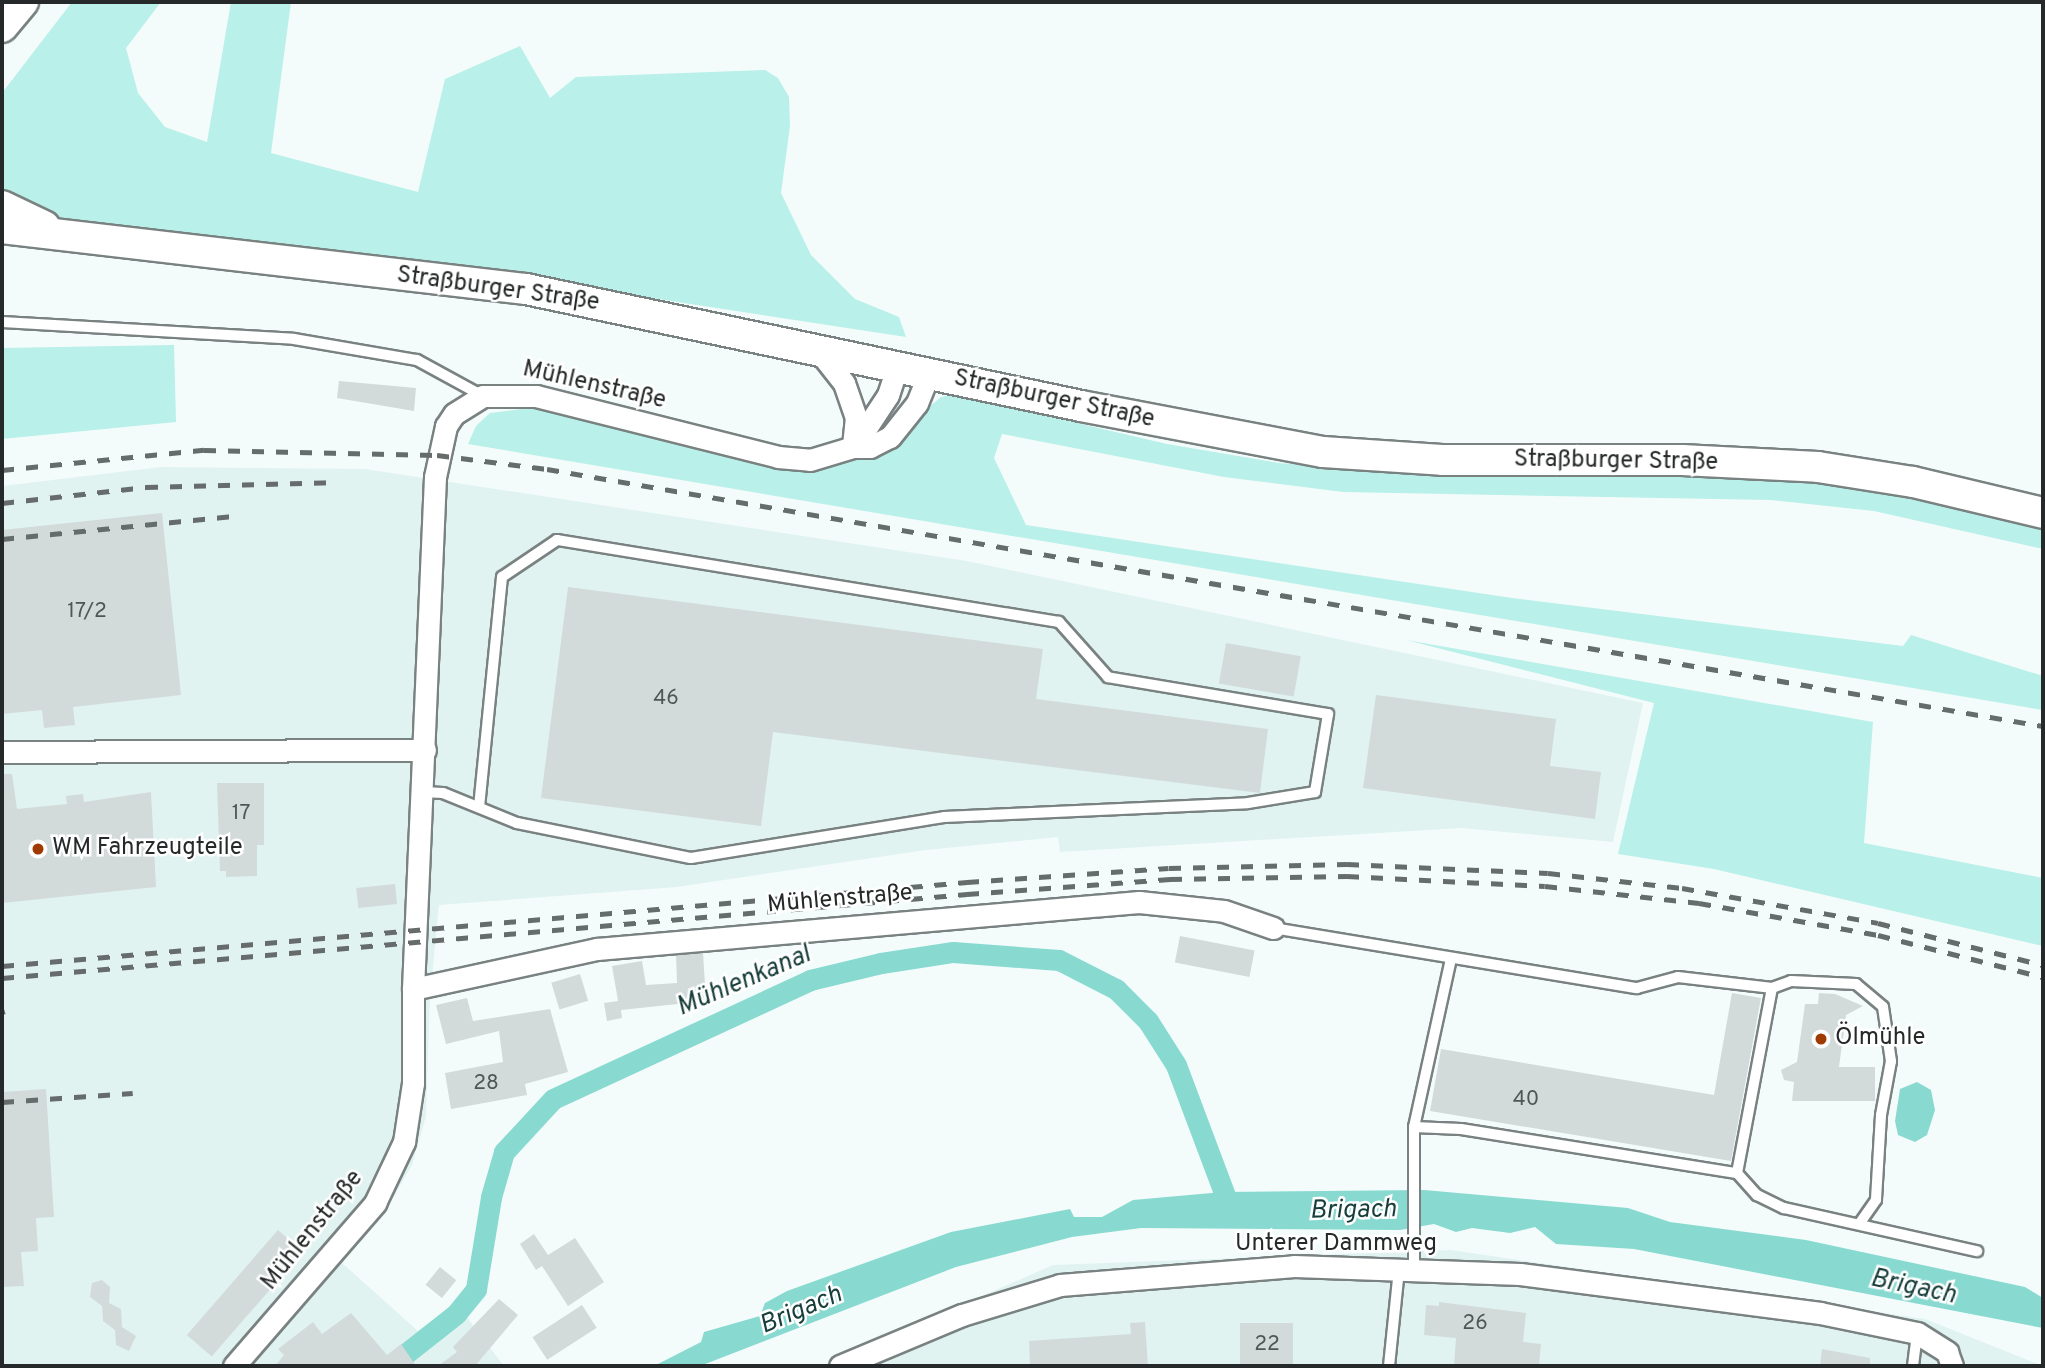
<!DOCTYPE html>
<html>
<head>
<meta charset="utf-8">
<style>
	body { margin:0 }
	#map { position:relative; width:2045px; height:1368px; overflow:hidden; background:#f3fcfb; font-family:Overpass,sans-serif }
	div>[style] { position:absolute }
	[style*='--x'] { left:calc(var(--x)*1px); top:calc(var(--y)*1px); width:calc(var(--w)*1px); rotate:calc(var(--a)*1deg) }
	.built>* { inset:0; background:#e0f3f1 }
	.green>* { inset:0; background:#b9f0e9 }
	.water>* { inset:0; background:#88dad1 }
	.canal>* { height:21px; margin:-10.5px; padding:0 10.5px; transform-origin:10.5px; border-radius:10.5px; background:#88dad1 }
	.building>* { inset:0; background:#d2dbda; transform-origin:0 0 }
	.roads { filter:drop-shadow(2px 0 #798281) drop-shadow(-2px 0 #798281) drop-shadow(0 2px #798281) drop-shadow(0 -2px #798281) }
	.service>* { height:10px; margin:-5px; padding:0 5px; transform-origin:5px; border-radius:5px; background:#fff }
	.minor>* { height:21px; margin:-10.5px; padding:0 10.5px; transform-origin:10.5px; border-radius:10.5px; background:#fff }
	.secondary>* { height:30px; margin:-15px; padding:0 15px; transform-origin:15px; border-radius:15px; background:#fff }
	.rail>* { height:5px; margin-top:-2.5px; transform-origin:0; background:repeating-linear-gradient(90deg,#666b6b 0 12px,transparent 0 24px) }
	.dots>* { width:19px; height:19px; translate:-50% -50%; box-sizing:border-box; border:4px solid #fff; border-radius:50% }
	span { translate:-50% -50%; white-space:nowrap; text-align:center; line-height:1.15; -webkit-text-stroke:5px #fff; paint-order:stroke }
	.number-label { font-size:21px; color:#515655 }
	.number-label span { -webkit-text-stroke-width:0 }
	.street-label { font-size:24px; color:#262929 }
	.poi-label { font-size:24px; color:#262929 }
	.left { translate:0 -50%; text-align:left }
	.water-label { font-size:26px; color:#173e3a; font-style:italic }
	.frame { position:absolute; inset:0; border:4px solid #262929; pointer-events:none }
</style>
</head>
<body>
<div id="map">
	<div class="built">
		<i style="clip-path:polygon(161px 467px,365px 469px,967px 561px,1643px 703px,1613px 842px,1462px 828px,1060px 852px,1058px 837px,926px 850px,677px 887px,439px 905px,430px 997px,426px 1116px,412px 1165px,387px 1208px,341px 1262px,418px 1331px,457px 1304px,504px 1366px,2px 1366px,2px 486px)"></i>
		<i style="clip-path:polygon(1451px 1250px,1925px 1319px,2043px 1366px,822px 1366px,1053px 1265px)"></i>
	</div>
	<div class="green">
		<i style="clip-path:polygon(72px 2px,161px 2px,126px 48px,138px 93px,165px 127px,207px 142px,231px 2px,291px 2px,271px 153px,418px 192px,445px 79px,520px 46px,550px 98px,576px 77px,765px 70px,778px 78px,789px 97px,790px 126px,781px 193px,811px 255px,855px 299px,899px 317px,906px 337px,411px 261px,90px 229px,53px 217px,2px 194px,2px 93px)"></i>
		<i style="clip-path:polygon(174px 345px,176px 422px,2px 439px,2px 348px)"></i>
		<i style="clip-path:polygon(953px 394px,1167px 444px,1279px 463px,1403px 473px,1757px 476px,1936px 499px,2043px 526px,2043px 549px,1874px 511px,1771px 500px,1343px 492px,1224px 477px,1002px 434px,994px 458px,1026px 525px,1512px 598px,1903px 646px,1911px 635px,2043px 676px,2043px 710px,468px 444px,476px 426px,490px 413px,530px 408px,772px 465px,831px 467px,878px 450px,941px 397px)"></i>
		<i style="clip-path:polygon(1406px 640px,1873px 722px,1864px 843px,2043px 878px,2043px 946px,1714px 869px,1618px 854px,1654px 703px)"></i>
	</div>
	<div class="water">
		<i style="clip-path:polygon(1917px 1082px,1931px 1090px,1935px 1110px,1927px 1135px,1915px 1142px,1898px 1135px,1895px 1121px,1900px 1089px)"></i>
		<i style="clip-path:polygon(1424px 1190px,1628px 1208px,1670px 1222px,1806px 1240px,2025px 1287px,2043px 1298px,2043px 1328px,1634px 1249px,1556px 1244px,1535px 1227px,1510px 1233px,1472px 1228px,1456px 1232px,1434px 1224px,1400px 1230px,1141px 1228px,1072px 1237px,956px 1267px,700px 1366px,654px 1366px,701px 1342px,704px 1332px,760px 1316px,765px 1303px,787px 1291px,951px 1232px,1070px 1209px,1074px 1217px,1102px 1217px,1133px 1200px,1223px 1192px)"></i>
	</div>
	<div class="canal">
		<i style="--x:390;--y:1366;--w:84;--a:-38.2"></i>
		<i style="--x:456;--y:1314;--w:32;--a:-51"></i>
		<i style="--x:476;--y:1289;--w:93;--a:-80.7"></i>
		<i style="--x:491;--y:1197;--w:47;--a:-73.9"></i>
		<i style="--x:504;--y:1152;--w:72;--a:-47.2"></i>
		<i style="--x:553;--y:1099;--w:283;--a:-24.8"></i>
		<i style="--x:810;--y:980;--w:73;--a:-13.5"></i>
		<i style="--x:881;--y:963;--w:73;--a:-8.7"></i>
		<i style="--x:953;--y:952;--w:106;--a:4.3"></i>
		<i style="--x:1059;--y:960;--w:64;--a:27"></i>
		<i style="--x:1116;--y:989;--w:45;--a:45"></i>
		<i style="--x:1148;--y:1021;--w:52;--a:57.5"></i>
		<i style="--x:1176;--y:1065;--w:159;--a:69.4"></i>
	</div>
	<div class="building">
		<i style="clip-path:polygon(339px 381px,416px 388px,414px 411px,337px 398px)"></i>
		<i style="clip-path:polygon(162px 513px,181px 695px,73px 707px,75px 725px,44px 728px,42px 710px,2px 714px,2px 530px)"></i>
		<i style="clip-path:polygon(568px 587px,1043px 649px,1036px 699px,1268px 729px,1260px 793px,773px 732px,761px 826px,541px 798px)"></i>
		<i style="left:1226px;top:643px;width:76px;height:41px;rotate:10deg"></i>
		<i style="clip-path:polygon(1376px 695px,1556px 719px,1550px 766px,1601px 772px,1595px 819px,1363px 788px)"></i>
		<i style="clip-path:polygon(2px 774px,12px 774px,17px 809px,67px 804px,66px 796px,83px 794px,84px 802px,151px 792px,156px 887px,2px 903px)"></i>
		<i style="clip-path:polygon(217px 783px,264px 783px,264px 845px,257px 845px,257px 876px,226px 877px,226px 871px,220px 871px)"></i>
		<i style="left:395px;top:884px;width:20px;height:39px;rotate:84deg"></i>
		<i style="left:1180px;top:936px;width:76px;height:27px;rotate:11deg"></i>
		<i style="clip-path:polygon(703px 953px,706px 1001px,621px 1010px,622px 1018px,607px 1021px,604px 1003px,618px 1001px,612px 966px,642px 961px,646px 985px,677px 983px,676px 955px)"></i>
		<i style="left:580px;top:974px;width:28px;height:30px;rotate:73deg"></i>
		<i style="clip-path:polygon(1732px 993px,1761px 998px,1731px 1161px,1430px 1111px,1441px 1049px,1714px 1095px)"></i>
		<i style="clip-path:polygon(1819px 993px,1835px 994px,1863px 1006px,1846px 1015px,1839px 1067px,1875px 1067px,1875px 1101px,1792px 1101px,1794px 1082px,1784px 1080px,1781px 1070px,1797px 1062px,1805px 1004px,1818px 1004px)"></i>
		<i style="clip-path:polygon(467px 998px,473px 1021px,550px 1009px,568px 1072px,525px 1084px,527px 1095px,451px 1109px,445px 1073px,503px 1062px,499px 1031px,446px 1044px,436px 1005px)"></i>
		<i style="clip-path:polygon(46px 1089px,54px 1217px,36px 1218px,38px 1251px,21px 1252px,24px 1286px,2px 1287px,2px 1092px)"></i>
		<i style="left:278px;top:1230px;width:33px;height:139px;rotate:41deg"></i>
		<i style="clip-path:polygon(534px 1234px,548px 1255px,575px 1238px,604px 1282px,568px 1306px,542px 1266px,536px 1270px,520px 1244px)"></i>
		<i style="left:440px;top:1267px;width:21px;height:23px;rotate:39deg"></i>
		<i style="clip-path:polygon(102px 1280px,110px 1287px,109px 1303px,121px 1309px,122px 1327px,136px 1336px,129px 1351px,116px 1345px,115px 1330px,103px 1321px,102px 1306px,90px 1297px,92px 1283px)"></i>
		<i style="clip-path:polygon(499px 1299px,518px 1315px,475px 1366px,438px 1366px,457px 1352px,453px 1347px)"></i>
		<i style="clip-path:polygon(1439px 1302px,1526px 1313px,1523px 1342px,1541px 1344px,1539px 1366px,1454px 1366px,1456px 1338px,1424px 1335px,1426px 1305px,1439px 1306px)"></i>
		<i style="left:582px;top:1305px;width:27px;height:59px;rotate:57deg"></i>
		<i style="clip-path:polygon(351px 1313px,387px 1355px,401px 1344px,416px 1366px,275px 1366px,284px 1355px,278px 1349px,313px 1322px,322px 1334px)"></i>
		<i style="clip-path:polygon(1145px 1322px,1148px 1366px,1030px 1366px,1029px 1341px,1131px 1334px,1130px 1323px)"></i>
		<i style="left:1240px;top:1323px;width:53px;height:43px"></i>
		<i style="clip-path:polygon(1822px 1349px,1870px 1358px,1870px 1366px,1820px 1366px)"></i>
	</div>
	<div class="roads">
		<div class="service">
			<i style="--x:2;--y:322;--w:292;--a:3.3"></i>
			<i style="--x:294;--y:339;--w:125;--a:9.7"></i>
			<i style="--x:417;--y:360;--w:75;--a:28.6"></i>
			<i style="--x:423;--y:792;--w:20;--a:3"></i>
			<i style="--x:443;--y:793;--w:80;--a:22.1"></i>
			<i style="--x:517;--y:823;--w:177;--a:11.4"></i>
			<i style="--x:691;--y:858;--w:256;--a:-9.2"></i>
			<i style="--x:944;--y:817;--w:304;--a:-2.6"></i>
			<i style="--x:1248;--y:803;--w:68;--a:-9.3"></i>
			<i style="--x:1315;--y:792;--w:79;--a:-80.5"></i>
			<i style="--x:1328;--y:714;--w:223;--a:-170.5"></i>
			<i style="--x:1108;--y:677;--w:74;--a:-131.7"></i>
			<i style="--x:1059;--y:622;--w:509;--a:-170.72"></i>
			<i style="--x:557;--y:540;--w:66;--a:146.1"></i>
			<i style="--x:502;--y:577;--w:231;--a:95.7"></i>
			<i style="--x:1273;--y:928;--w:369;--a:9.4"></i>
			<i style="--x:1637;--y:988;--w:42;--a:-15"></i>
			<i style="--x:1678;--y:977;--w:95;--a:6.7"></i>
			<i style="--x:1414;--y:1127;--w:47;--a:2.4"></i>
			<i style="--x:1461;--y:1129;--w:279;--a:9.1"></i>
			<i style="--x:1737;--y:1173;--w:30;--a:48"></i>
			<i style="--x:1757;--y:1195;--w:30;--a:26"></i>
			<i style="--x:1784;--y:1208;--w:198;--a:12.6"></i>
			<i style="--x:1737;--y:1173;--w:188;--a:-79.3"></i>
			<i style="--x:1772;--y:988;--w:20;--a:-20"></i>
			<i style="--x:1791;--y:981;--w:65;--a:2.6"></i>
			<i style="--x:1856;--y:984;--w:35;--a:40"></i>
			<i style="--x:1883;--y:1007;--w:55;--a:81.6"></i>
			<i style="--x:1891;--y:1061;--w:55;--a:100.5"></i>
			<i style="--x:1881;--y:1115;--w:85;--a:93.4"></i>
			<i style="--x:1876;--y:1200;--w:29;--a:125"></i>
			<i style="--x:1414;--y:1271;--w:144;--a:-90"></i>
			<i style="--x:1414;--y:1127;--w:172;--a:-77.6"></i>
			<i style="--x:1389;--y:1366;--w:97;--a:-84.1"></i>
			<i style="--x:1913;--y:1366;--w:33;--a:-83"></i>
		</div>
		<div class="minor">
			<i style="--x:818;--y:350;--w:42;--a:51.8"></i>
			<i style="--x:844;--y:383;--w:36;--a:71"></i>
			<i style="--x:856;--y:417;--w:30;--a:96"></i>
			<i style="--x:855;--y:445;--w:60;--a:-56.6"></i>
			<i style="--x:888;--y:395;--w:28;--a:-72"></i>
			<i style="--x:2;--y:752;--w:423;--a:-0.3"></i>
			<i style="--x:413;--y:989;--w:188;--a:-12.3"></i>
			<i style="--x:597;--y:949;--w:544;--a:-4.96"></i>
			<i style="--x:1139;--y:902;--w:85;--a:6"></i>
			<i style="--x:1224;--y:911;--w:52;--a:19.1"></i>
			<i style="--x:234;--y:1366;--w:216;--a:-49.1"></i>
			<i style="--x:375;--y:1203;--w:68;--a:-64.6"></i>
			<i style="--x:404;--y:1142;--w:60;--a:-81.3"></i>
			<i style="--x:413;--y:1083;--w:94;--a:-90"></i>
			<i style="--x:413;--y:989;--w:512;--a:-87.54"></i>
			<i style="--x:435;--y:477;--w:52;--a:-77.8"></i>
			<i style="--x:446;--y:426;--w:14;--a:-56"></i>
			<i style="--x:454;--y:414;--w:34;--a:-32"></i>
			<i style="--x:483;--y:396;--w:53;--a:0"></i>
			<i style="--x:536;--y:396;--w:250;--a:14.1"></i>
			<i style="--x:778;--y:457;--w:32;--a:5"></i>
			<i style="--x:810;--y:460;--w:45;--a:-16.8"></i>
			<i style="--x:853;--y:447;--w:17;--a:0"></i>
			<i style="--x:870;--y:447;--w:22;--a:-27"></i>
			<i style="--x:890;--y:437;--w:43;--a:-51.5"></i>
			<i style="--x:917;--y:403;--w:31;--a:-68"></i>
			<i style="--x:840;--y:1366;--w:132;--a:-22.7"></i>
			<i style="--x:962;--y:1315;--w:102;--a:-17"></i>
			<i style="--x:1060;--y:1285;--w:235;--a:-4.6"></i>
			<i style="--x:1294;--y:1266;--w:226;--a:2"></i>
			<i style="--x:1520;--y:1274;--w:303;--a:7.4"></i>
			<i style="--x:1820;--y:1313;--w:99;--a:11.7"></i>
			<i style="--x:1917;--y:1333;--w:36;--a:32"></i>
			<i style="--x:1947;--y:1352;--w:15;--a:70"></i>
		</div>
		<div class="secondary">
			<i style="--x:2;--y:27;--w:33;--a:-50"></i>
			<i style="--x:2;--y:206;--w:47;--a:25.5"></i>
			<i style="--x:2;--y:228;--w:528;--a:6.64"></i>
			<i style="--x:526;--y:289;--w:567;--a:11.9"></i>
			<i style="--x:1081;--y:406;--w:246;--a:10.8"></i>
			<i style="--x:1323;--y:452;--w:119;--a:3.8"></i>
			<i style="--x:1442;--y:460;--w:240;--a:0"></i>
			<i style="--x:1682;--y:460;--w:136;--a:2.9"></i>
			<i style="--x:1818;--y:467;--w:96;--a:9"></i>
			<i style="--x:1913;--y:482;--w:134;--a:13.4"></i>
		</div>
	</div>
	<div class="rail">
		<i style="--x:2;--y:470;--w:203;--a:-5.7"></i>
		<i style="--x:204;--y:450;--w:233;--a:1.2"></i>
		<i style="--x:437;--y:455;--w:111;--a:7.3"></i>
		<i style="--x:547;--y:469;--w:1518;--a:9.75"></i>
		<i style="--x:2;--y:503;--w:145;--a:-6.3"></i>
		<i style="--x:146;--y:487;--w:186;--a:-1.5"></i>
		<i style="--x:2;--y:539;--w:240;--a:-5.7"></i>
		<i style="--x:2;--y:966;--w:969;--a:-4.97"></i>
		<i style="--x:967;--y:882;--w:202;--a:-4"></i>
		<i style="--x:1169;--y:868;--w:178;--a:-1.3"></i>
		<i style="--x:1347;--y:864;--w:201;--a:2.6"></i>
		<i style="--x:1548;--y:873;--w:135;--a:6.4"></i>
		<i style="--x:1682;--y:888;--w:199;--a:10.1"></i>
		<i style="--x:1878;--y:923;--w:170;--a:14.3"></i>
		<i style="--x:2;--y:978;--w:969;--a:-4.97"></i>
		<i style="--x:967;--y:894;--w:204;--a:-4.2"></i>
		<i style="--x:1170;--y:879;--w:177;--a:-1"></i>
		<i style="--x:1347;--y:876;--w:198;--a:2.9"></i>
		<i style="--x:1545;--y:886;--w:155;--a:6.3"></i>
		<i style="--x:1699;--y:903;--w:182;--a:10.1"></i>
		<i style="--x:1878;--y:935;--w:170;--a:14.3"></i>
		<i style="--x:2;--y:1012;--w:3;--a:-18"></i>
		<i style="--x:2;--y:1102;--w:131;--a:-3.9"></i>
	</div>
	<div class="dots">
		<i style="left:38px;top:849px;background:#9e3a02"></i>
		<i style="left:1821px;top:1039px;background:#9e3a02"></i>
	</div>
	<div class="number-label">
		<span style="left:87px;top:612px">17/2</span>
		<span style="left:666px;top:699px">46</span>
		<span style="left:241px;top:814px">17</span>
		<span style="left:486px;top:1084px">28</span>
		<span style="left:1526px;top:1100px">40</span>
		<span style="left:1475px;top:1324px">26</span>
		<span style="left:1267px;top:1345px">22</span>
	</div>
	<div class="street-label">
		<span style="left:498px;top:290px;rotate:8deg">Straßburger Straße</span>
		<span style="left:594px;top:386px;rotate:13deg">Mühlenstraße</span>
		<span style="left:1054px;top:400px;rotate:12deg">Straßburger Straße</span>
		<span style="left:1616px;top:462px;rotate:1deg">Straßburger Straße</span>
		<span style="left:840px;top:900px;rotate:-5deg">Mühlenstraße</span>
		<span style="left:313px;top:1231px;rotate:-51deg">Mühlenstraße</span>
		<span style="left:1336px;top:1245px">Unterer Dammweg</span>
	</div>
	<div class="poi-label">
		<span class="left" style="left:52px;top:849px">WM Fahrzeugteile</span>
		<span class="left" style="left:1835px;top:1039px">Ölmühle</span>
	</div>
	<div class="water-label">
		<span style="left:744px;top:982px;rotate:-23deg">Mühlenkanal</span>
		<span style="left:1353px;top:1211px;rotate:-1deg">Brigach</span>
		<span style="left:1913px;top:1288px;rotate:12deg">Brigach</span>
		<span style="left:801px;top:1311px;rotate:-23deg">Brigach</span>
	</div>
	<div class="frame"></div>
</div>
</body>
</html>
